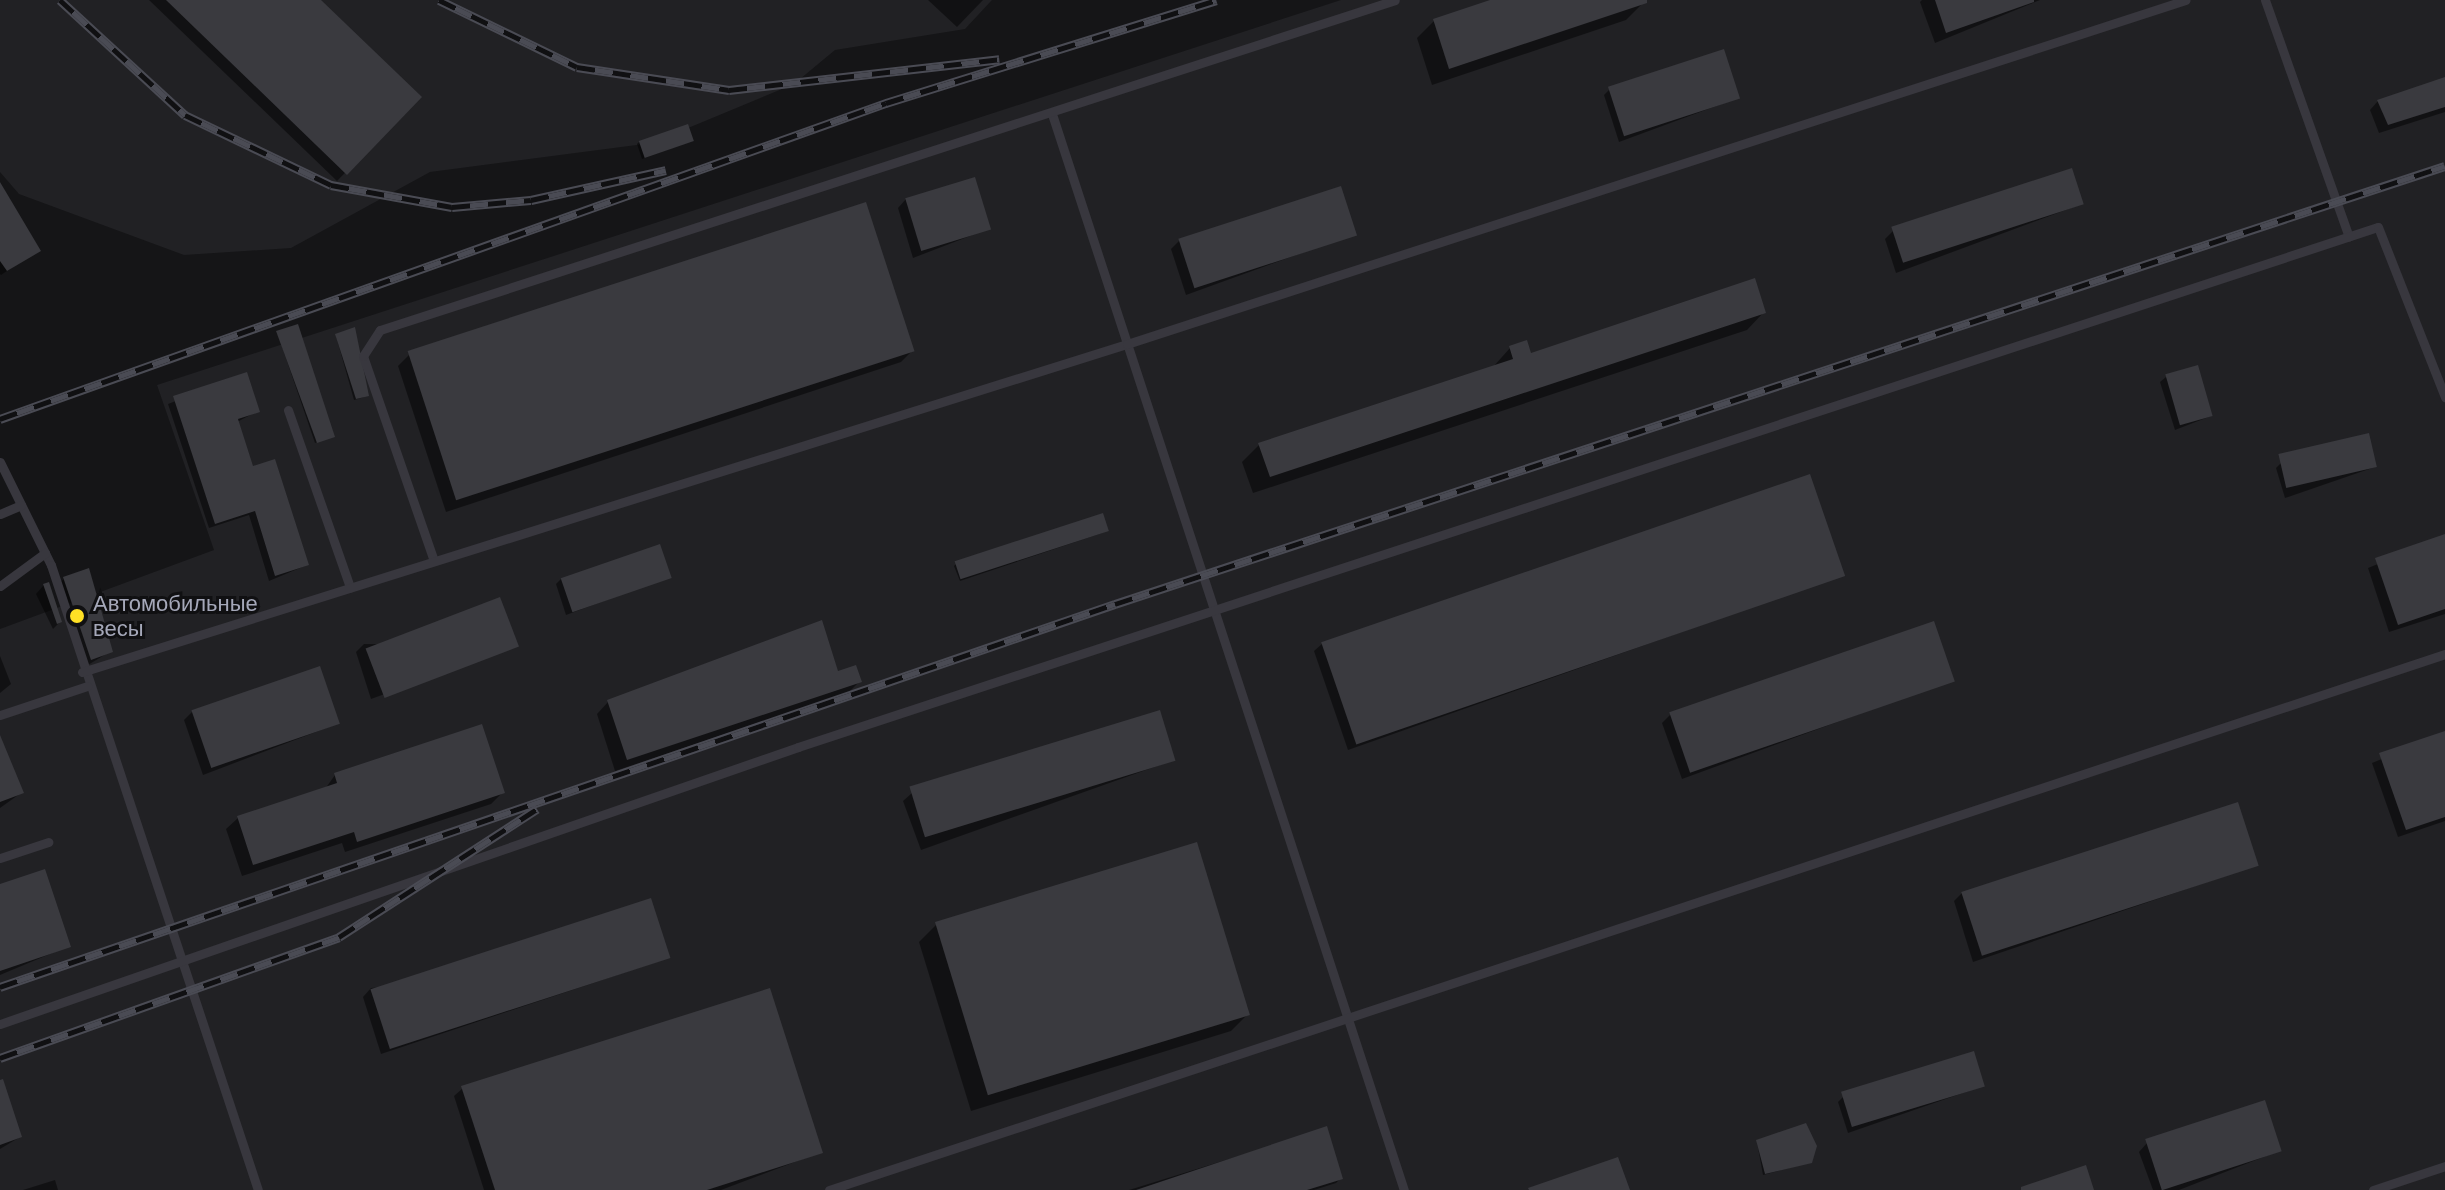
<!DOCTYPE html>
<html>
<head>
<meta charset="utf-8">
<style>
	body { margin:0 }
	#map { position:relative; width:2445px; height:1190px; overflow:hidden; background:#151517; font-family:"DM Sans",sans-serif }
	div>[style] { position:absolute }
	[style*='--x'] { left:calc(var(--x)*1px); top:calc(var(--y)*1px); width:calc(var(--w)*1px); rotate:calc(var(--a)*1deg) }
	.built>* { inset:0; background:#212124 }
	.shadow>* { inset:0; background:#0007 }
	.building>* { inset:0; background:#3a3a3f; transform-origin:0 0 }
	.service>* { height:9px; margin:-4.5px; padding:0 4.5px; transform-origin:4.5px; border-radius:4.5px; background:#38373e }
	.rail>* { height:9px; margin-top:-4.5px; transform-origin:0; background:repeating-linear-gradient(90deg,#101012 0 18px,#4a4b54 0 36px); box-sizing:border-box; border-block:2px solid #4a4b54 }
	.dots>* { width:22px; height:22px; translate:-50% -50%; box-sizing:border-box; border:4px solid #101012; border-radius:50% }
	span { translate:-50% -50%; white-space:nowrap; text-align:center; line-height:1.15; -webkit-text-stroke:6px #101012; paint-order:stroke }
	.poi-label { font-size:22px; color:#a5a8b9 }
	.left { translate:0 -50%; text-align:left }
</style>
</head>
<body>
<div id="map">
	<div class="built">
		<i style="clip-path:polygon(0 0,992px 0,965px 29px,835px 50px,794px 84px,652px 143px,430px 172px,291px 248px,184px 255px,19px 194px,0 172px)"></i>
		<i style="clip-path:polygon(1341px 0,2445px 0,2445px 1190px,0 1190px,0 629px,214px 550px,157px 385px)"></i>
	</div>
	<div class="shadow">
		<i style="clip-path:polygon(149px 0,318px 0,419px 97px,337px 181px)"></i>
		<i style="clip-path:polygon(928px 0,983px 0,957px 27px)"></i>
		<i style="clip-path:polygon(1496px 0,1642px 0,1643px 3px,1626px 20px,1432px 85px,1417px 38px,1434px 21px)"></i>
		<i style="clip-path:polygon(2040px 0,1935px 43px,1920px 2px,1922px 0)"></i>
		<i style="clip-path:polygon(2445px 79px,2445px 112px,2379px 133px,2370px 110px,2378px 101px)"></i>
		<i style="clip-path:polygon(1609px 90px,1738px 98px,1619px 142px,1604px 95px)"></i>
		<i style="clip-path:polygon(692px 141px,642px 159px,637px 144px,639px 142px)"></i>
		<i style="clip-path:polygon(0 182px,38px 250px,1px 275px,0 274px)"></i>
		<i style="clip-path:polygon(906px 199px,988px 229px,913px 258px,898px 208px)"></i>
		<i style="clip-path:polygon(2082px 204px,1896px 273px,1885px 239px,1893px 231px)"></i>
		<i style="clip-path:polygon(1354px 234px,1186px 295px,1171px 249px,1179px 241px)"></i>
		<i style="clip-path:polygon(1764px 312px,1747px 330px,1253px 493px,1242px 462px,1259px 445px,1493px 367px,1510px 348px,1529px 355px)"></i>
		<i style="clip-path:polygon(277px 332px,330px 438px,315px 443px)"></i>
		<i style="clip-path:polygon(336px 336px,364px 397px,354px 400px)"></i>
		<i style="clip-path:polygon(913px 350px,901px 362px,446px 512px,398px 366px,409px 355px)"></i>
		<i style="clip-path:polygon(245px 374px,258px 411px,237px 422px,252px 469px,307px 565px,269px 581px,249px 515px,209px 528px,168px 404px)"></i>
		<i style="clip-path:polygon(2166px 377px,2211px 416px,2175px 430px,2160px 382px)"></i>
		<i style="clip-path:polygon(2282px 462px,2375px 467px,2285px 498px,2276px 468px)"></i>
		<i style="clip-path:polygon(1105px 532px,960px 581px,954px 566px,956px 564px)"></i>
		<i style="clip-path:polygon(2445px 537px,2445px 614px,2389px 632px,2368px 568px)"></i>
		<i style="clip-path:polygon(1843px 575px,1348px 750px,1314px 651px,1323px 643px)"></i>
		<i style="clip-path:polygon(669px 577px,566px 615px,556px 584px,561px 579px)"></i>
		<i style="clip-path:polygon(64px 579px,111px 651px,83px 668px,55px 587px)"></i>
		<i style="clip-path:polygon(44px 585px,60px 622px,53px 629px,36px 594px)"></i>
		<i style="clip-path:polygon(364px 644px,517px 646px,371px 699px,356px 652px)"></i>
		<i style="clip-path:polygon(0 656px,11px 684px,0 693px)"></i>
		<i style="clip-path:polygon(1952px 680px,1682px 779px,1662px 723px,1671px 714px)"></i>
		<i style="clip-path:polygon(859px 682px,848px 693px,615px 771px,597px 714px,608px 702px)"></i>
		<i style="clip-path:polygon(192px 712px,337px 724px,203px 775px,184px 720px)"></i>
		<i style="clip-path:polygon(2445px 733px,2445px 821px,2398px 837px,2372px 763px)"></i>
		<i style="clip-path:polygon(1174px 760px,921px 850px,903px 801px,912px 793px)"></i>
		<i style="clip-path:polygon(0 762px,21px 793px,0 808px)"></i>
		<i style="clip-path:polygon(335px 775px,503px 792px,491px 804px,345px 852px,342px 843px,242px 876px,226px 829px,238px 818px,325px 789px)"></i>
		<i style="clip-path:polygon(2257px 865px,1973px 962px,1954px 901px,1962px 893px)"></i>
		<i style="clip-path:polygon(0 887px,69px 946px,0 975px)"></i>
		<i style="clip-path:polygon(936px 925px,1248px 1014px,1231px 1031px,971px 1111px,919px 942px)"></i>
		<i style="clip-path:polygon(668px 958px,381px 1054px,363px 997px,371px 988px)"></i>
		<i style="clip-path:polygon(0 1086px,20px 1137px,0 1149px)"></i>
		<i style="clip-path:polygon(1983px 1086px,1848px 1133px,1838px 1102px,1843px 1097px)"></i>
		<i style="clip-path:polygon(463px 1088px,821px 1152px,721px 1190px,484px 1190px,454px 1096px)"></i>
		<i style="clip-path:polygon(1326px 1129px,1341px 1178px,1336px 1183px,1314px 1190px,1129px 1190px)"></i>
		<i style="clip-path:polygon(1757px 1142px,1811px 1162px,1763px 1175px)"></i>
		<i style="clip-path:polygon(2147px 1143px,2279px 1151px,2179px 1190px,2153px 1190px,2139px 1152px)"></i>
		<i style="clip-path:polygon(55px 1180px,58px 1190px,23px 1190px)"></i>
	</div>
	<div class="building">
		<i style="clip-path:polygon(166px 0,321px 0,422px 97px,347px 175px)"></i>
		<i style="clip-path:polygon(1490px 0,1647px 0,1647px 3px,1449px 69px,1433px 19px)"></i>
		<i style="clip-path:polygon(1935px 0,2034px 0,2034px 2px,1946px 33px)"></i>
		<i style="left:1724px;top:49px;width:52px;height:122px;rotate:72deg"></i>
		<i style="clip-path:polygon(2445px 77px,2445px 107px,2388px 125px,2377px 100px)"></i>
		<i style="left:688px;top:124px;width:18px;height:52px;rotate:71deg"></i>
		<i style="left:2072px;top:168px;width:38px;height:190px;rotate:72deg"></i>
		<i style="left:975px;top:177px;width:55px;height:73px;rotate:73deg"></i>
		<i style="clip-path:polygon(0 182px,41px 251px,7px 271px,0 261px)"></i>
		<i style="left:1341px;top:186px;width:52px;height:171px;rotate:72deg"></i>
		<i style="left:866px;top:202px;width:157px;height:482px;rotate:72deg"></i>
		<i style="clip-path:polygon(1755px 278px,1766px 313px,1270px 477px,1258px 443px,1513px 359px,1509px 346px,1527px 340px,1531px 353px)"></i>
		<i style="clip-path:polygon(298px 324px,335px 437px,317px 443px,276px 331px)"></i>
		<i style="clip-path:polygon(355px 327px,369px 396px,356px 399px,335px 334px)"></i>
		<i style="left:2198px;top:365px;width:53px;height:34px;rotate:74deg"></i>
		<i style="clip-path:polygon(247px 372px,260px 412px,238px 419px,253px 466px,275px 459px,309px 565px,275px 576px,255px 511px,215px 524px,173px 396px)"></i>
		<i style="left:2369px;top:433px;width:35px;height:93px;rotate:77deg"></i>
		<i style="left:1810px;top:474px;width:108px;height:517px;rotate:71deg"></i>
		<i style="left:1103px;top:513px;width:19px;height:156px;rotate:72deg"></i>
		<i style="clip-path:polygon(2445px 534px,2445px 609px,2398px 625px,2375px 558px)"></i>
		<i style="left:660px;top:544px;width:36px;height:105px;rotate:71deg"></i>
		<i style="clip-path:polygon(89px 568px,113px 652px,91px 660px,63px 577px)"></i>
		<i style="clip-path:polygon(49px 582px,62px 622px,57px 624px,43px 584px)"></i>
		<i style="left:500px;top:597px;width:53px;height:144px;rotate:69deg"></i>
		<i style="clip-path:polygon(822px 620px,838px 671px,856px 665px,862px 682px,627px 760px,607px 700px)"></i>
		<i style="left:1934px;top:621px;width:64px;height:280px;rotate:71deg"></i>
		<i style="left:320px;top:666px;width:61px;height:136px;rotate:71deg"></i>
		<i style="left:1160px;top:710px;width:53px;height:262px;rotate:73deg"></i>
		<i style="clip-path:polygon(482px 724px,505px 793px,357px 842px,354px 832px,253px 865px,237px 816px,337px 783px,334px 773px)"></i>
		<i style="clip-path:polygon(2445px 731px,2445px 817px,2406px 830px,2379px 753px)"></i>
		<i style="clip-path:polygon(0 735px,24px 793px,0 802px)"></i>
		<i style="left:2238px;top:802px;width:67px;height:291px;rotate:72deg"></i>
		<i style="left:1197px;top:842px;width:181px;height:274px;rotate:73deg"></i>
		<i style="clip-path:polygon(45px 869px,71px 947px,0 971px,0 884px)"></i>
		<i style="left:651px;top:898px;width:63px;height:295px;rotate:72deg"></i>
		<i style="clip-path:polygon(770px 988px,823px 1153px,707px 1190px,495px 1190px,461px 1086px)"></i>
		<i style="left:1974px;top:1051px;width:37px;height:139px;rotate:73deg"></i>
		<i style="clip-path:polygon(3px 1079px,22px 1137px,0 1145px,0 1080px)"></i>
		<i style="left:2265px;top:1100px;width:54px;height:126px;rotate:72deg"></i>
		<i style="clip-path:polygon(1806px 1123px,1817px 1146px,1812px 1163px,1765px 1174px,1756px 1140px)"></i>
		<i style="clip-path:polygon(1327px 1126px,1343px 1179px,1307px 1190px,1136px 1190px)"></i>
		<i style="clip-path:polygon(1618px 1157px,1630px 1190px,1529px 1190px,1528px 1188px)"></i>
		<i style="clip-path:polygon(2086px 1165px,2094px 1190px,2021px 1190px,2021px 1187px)"></i>
	</div>
	<div class="service">
		<i style="--x:2265;--y:0;--w:251;--a:70.5"></i>
		<i style="--x:1052;--y:114;--w:1132;--a:71.89"></i>
		<i style="--x:288;--y:410;--w:188;--a:70.7"></i>
		<i style="--x:0;--y:462;--w:115;--a:63.7"></i>
		<i style="--x:51;--y:565;--w:658;--a:71.68"></i>
		<i style="--x:0;--y:514;--w:23;--a:-23"></i>
		<i style="--x:434;--y:561;--w:217;--a:-109.1"></i>
		<i style="--x:363;--y:356;--w:31;--a:-57"></i>
		<i style="--x:380;--y:330;--w:1067;--a:-18.01"></i>
		<i style="--x:0;--y:586;--w:56;--a:-36.3"></i>
		<i style="--x:82;--y:672;--w:1095;--a:-17.43"></i>
		<i style="--x:1127;--y:344;--w:1113;--a:-18"></i>
		<i style="--x:0;--y:715;--w:92;--a:-18.4"></i>
		<i style="--x:0;--y:858;--w:51;--a:-18.4"></i>
		<i style="--x:0;--y:1024;--w:845;--a:-19.14"></i>
		<i style="--x:798;--y:747;--w:1663;--a:-18.22"></i>
		<i style="--x:2378;--y:227;--w:183;--a:68.5"></i>
		<i style="--x:829;--y:1190;--w:1703;--a:-18.35"></i>
		<i style="--x:2373;--y:1190;--w:76;--a:-18.4"></i>
	</div>
	<div class="rail">
		<i style="--x:60;--y:0;--w:170;--a:42.6"></i>
		<i style="--x:185;--y:115;--w:162;--a:25.6"></i>
		<i style="--x:331;--y:185;--w:123;--a:10.3"></i>
		<i style="--x:452;--y:207;--w:79;--a:-5.1"></i>
		<i style="--x:531;--y:200;--w:138;--a:-12.5"></i>
		<i style="--x:439;--y:0;--w:153;--a:25.9"></i>
		<i style="--x:577;--y:67;--w:154;--a:8.6"></i>
		<i style="--x:729;--y:90;--w:272;--a:-6.5"></i>
		<i style="--x:0;--y:419;--w:941;--a:-19.63"></i>
		<i style="--x:886;--y:103;--w:346;--a:-17.3"></i>
		<i style="--x:0;--y:987;--w:1179;--a:-18.96"></i>
		<i style="--x:1115;--y:604;--w:1400;--a:-18.23"></i>
		<i style="--x:0;--y:1058;--w:360;--a:-19.6"></i>
		<i style="--x:339;--y:937;--w:236;--a:-32.9"></i>
	</div>
	<div class="dots">
		<i style="left:77px;top:616px;background:#ffe025"></i>
	</div>
	<div class="poi-label">
		<span class="left" style="left:93px;top:616px">Автомобильные<br>весы</span>
	</div>
</div>
</body>
</html>
